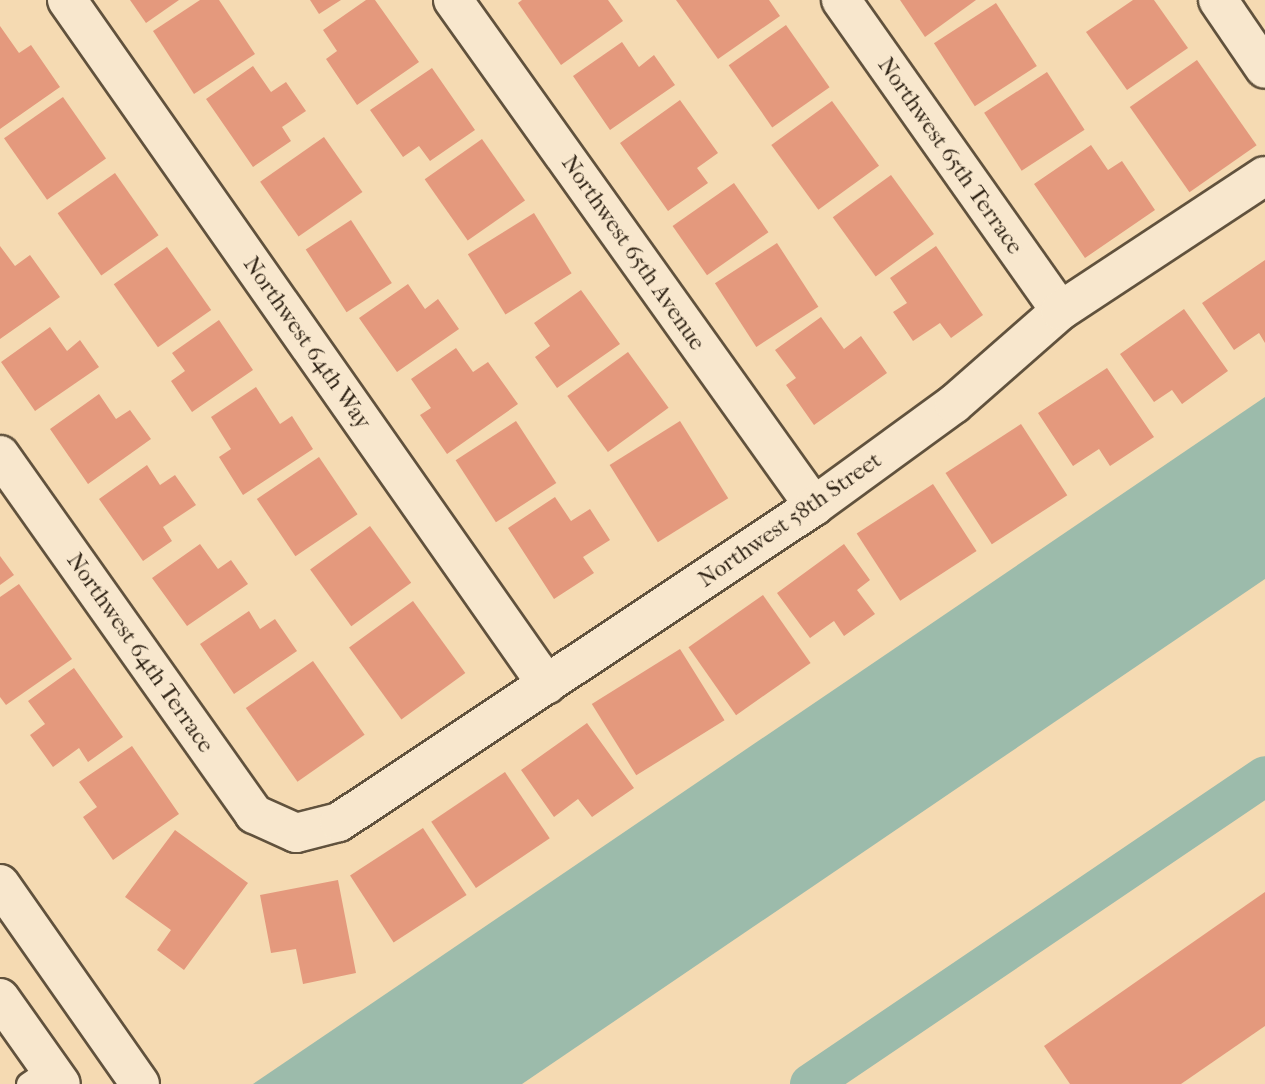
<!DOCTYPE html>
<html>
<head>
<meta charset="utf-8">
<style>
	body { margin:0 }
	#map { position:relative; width:1265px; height:1084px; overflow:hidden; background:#f5dab2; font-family:"IM FELL French Canon",serif }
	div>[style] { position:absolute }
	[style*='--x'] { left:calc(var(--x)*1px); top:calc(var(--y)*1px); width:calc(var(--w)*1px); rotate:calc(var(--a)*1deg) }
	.water>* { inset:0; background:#9cbbab }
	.canal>* { height:40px; margin:-20px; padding:0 20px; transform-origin:20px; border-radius:20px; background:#9cbbab }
	.building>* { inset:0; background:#e4997d; transform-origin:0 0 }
	.roads { filter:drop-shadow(2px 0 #61523d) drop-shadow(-2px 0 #61523d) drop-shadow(0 2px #61523d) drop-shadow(0 -2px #61523d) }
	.lane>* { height:23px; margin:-11.5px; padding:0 11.5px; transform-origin:11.5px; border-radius:11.5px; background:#f8e7cd }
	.street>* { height:38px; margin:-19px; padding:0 19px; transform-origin:19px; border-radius:19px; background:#f8e7cd }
	.secondary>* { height:38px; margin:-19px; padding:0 19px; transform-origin:19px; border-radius:19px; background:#f8e7cd }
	span { translate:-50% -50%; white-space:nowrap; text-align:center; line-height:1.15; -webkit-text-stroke:6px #f8e7cd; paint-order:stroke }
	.street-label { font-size:23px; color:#302416 }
</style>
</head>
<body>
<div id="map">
	<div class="water">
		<i style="clip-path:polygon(1265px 397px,1265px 579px,522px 1084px,253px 1084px)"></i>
	</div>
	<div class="canal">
		<i style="--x:810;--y:1084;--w:549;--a:-34.09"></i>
	</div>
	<div class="building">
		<i style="clip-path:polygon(130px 0,179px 0,146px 23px)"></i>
		<i style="clip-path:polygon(200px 0,219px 0,255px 54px,194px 94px,153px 31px)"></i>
		<i style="clip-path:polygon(310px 0,341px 0,319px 14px)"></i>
		<i style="clip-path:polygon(366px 0,375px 0,419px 62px,357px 105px,326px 59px,337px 51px,323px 30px)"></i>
		<i style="clip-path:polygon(522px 0,608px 0,623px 21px,561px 65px,518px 3px)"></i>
		<i style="clip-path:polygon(676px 0,769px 0,780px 16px,718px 59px)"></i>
		<i style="clip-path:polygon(900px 0,976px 0,925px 37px)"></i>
		<i style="clip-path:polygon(1133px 0,1154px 0,1188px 48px,1127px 90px,1086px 32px)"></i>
		<i style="left:996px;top:3px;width:75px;height:74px;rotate:57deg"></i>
		<i style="left:786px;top:25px;width:76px;height:70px;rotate:55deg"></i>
		<i style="clip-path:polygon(0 26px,19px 53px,31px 45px,60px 87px,0 129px)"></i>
		<i style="clip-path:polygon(622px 42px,639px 67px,654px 55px,675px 85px,610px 130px,573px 76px)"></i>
		<i style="left:1197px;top:60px;width:104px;height:82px;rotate:55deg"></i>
		<i style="clip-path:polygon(253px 66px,271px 92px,286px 82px,306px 111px,282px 127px,291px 141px,253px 167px,206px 99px)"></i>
		<i style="clip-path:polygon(432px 68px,475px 130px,430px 161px,419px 146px,403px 157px,370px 110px)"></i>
		<i style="left:1047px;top:72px;width:69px;height:75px;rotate:57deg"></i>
		<i style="left:63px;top:97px;width:75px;height:72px;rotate:55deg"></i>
		<i style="clip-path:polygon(680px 100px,718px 153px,697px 168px,708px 183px,668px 211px,620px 143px)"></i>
		<i style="left:832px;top:101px;width:80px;height:75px;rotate:54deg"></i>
		<i style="left:324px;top:137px;width:67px;height:78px;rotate:55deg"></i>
		<i style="left:482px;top:139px;width:75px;height:70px;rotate:55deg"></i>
		<i style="clip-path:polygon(1091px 145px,1108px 170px,1122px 161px,1155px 210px,1085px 258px,1034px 184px)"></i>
		<i style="left:115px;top:173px;width:76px;height:70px;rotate:55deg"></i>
		<i style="left:891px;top:175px;width:73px;height:72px;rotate:54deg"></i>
		<i style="left:734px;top:183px;width:60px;height:75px;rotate:55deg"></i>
		<i style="left:534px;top:213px;width:71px;height:78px;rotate:58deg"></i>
		<i style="left:351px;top:220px;width:75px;height:54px;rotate:57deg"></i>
		<i style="left:777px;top:243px;width:76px;height:74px;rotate:57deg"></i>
		<i style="clip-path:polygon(0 246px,15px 266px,30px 255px,60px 297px,0 339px)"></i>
		<i style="clip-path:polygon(936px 246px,983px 315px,951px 338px,940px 323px,913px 341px,893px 312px,907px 303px,890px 278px)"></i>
		<i style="left:167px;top:247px;width:77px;height:65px;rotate:55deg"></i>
		<i style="clip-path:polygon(1265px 260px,1265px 343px,1259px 333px,1234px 350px,1202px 303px)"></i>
		<i style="clip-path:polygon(408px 284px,425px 309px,438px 299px,459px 329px,397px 372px,359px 318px)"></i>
		<i style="clip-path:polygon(581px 290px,620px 344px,557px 388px,535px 357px,550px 346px,534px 323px)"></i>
		<i style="clip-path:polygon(1184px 309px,1228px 371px,1182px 404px,1172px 390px,1154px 402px,1120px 354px)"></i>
		<i style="clip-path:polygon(821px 317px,844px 349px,861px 336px,887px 373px,814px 425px,786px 385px,796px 378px,775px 350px)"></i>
		<i style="clip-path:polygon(219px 320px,253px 370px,192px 412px,171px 381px,185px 371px,172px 353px)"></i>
		<i style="clip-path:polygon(50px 327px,67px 351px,80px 340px,99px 367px,35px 411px,1px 362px)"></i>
		<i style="clip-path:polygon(456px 348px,473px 372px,488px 362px,518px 404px,447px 454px,420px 415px,431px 408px,411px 379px)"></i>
		<i style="left:628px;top:352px;width:69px;height:75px;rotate:54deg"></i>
		<i style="clip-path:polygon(1107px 368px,1154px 437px,1110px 466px,1099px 449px,1073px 466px,1038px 413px)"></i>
		<i style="clip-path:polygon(256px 387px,280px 424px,292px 416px,313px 449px,243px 495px,219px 457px,231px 449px,211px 417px)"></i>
		<i style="clip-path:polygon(99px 394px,116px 419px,130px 410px,151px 439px,88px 484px,50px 429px)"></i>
		<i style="left:516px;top:421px;width:74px;height:72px;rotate:57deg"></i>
		<i style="left:680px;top:421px;width:91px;height:83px;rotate:58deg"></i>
		<i style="left:1021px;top:424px;width:85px;height:90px;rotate:57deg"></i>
		<i style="left:319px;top:457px;width:69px;height:75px;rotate:56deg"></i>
		<i style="clip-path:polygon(147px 465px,160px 485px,175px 475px,196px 505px,163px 527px,172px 541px,143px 561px,99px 499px)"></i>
		<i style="left:933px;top:484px;width:80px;height:91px;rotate:57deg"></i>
		<i style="clip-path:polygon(555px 497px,571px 521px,590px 509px,610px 540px,583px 557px,594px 573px,554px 599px,508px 528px)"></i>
		<i style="left:370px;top:526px;width:70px;height:74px;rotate:54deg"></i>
		<i style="clip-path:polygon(200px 544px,218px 569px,231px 560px,248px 584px,187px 626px,152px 578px)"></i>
		<i style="clip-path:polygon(844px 544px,870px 580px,857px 590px,875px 614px,844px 636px,834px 621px,810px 638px,777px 593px)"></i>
		<i style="clip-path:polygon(0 556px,14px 575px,0 585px)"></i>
		<i style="clip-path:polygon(19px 584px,72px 659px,6px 705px,0 697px,0 597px)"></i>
		<i style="left:763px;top:595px;width:83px;height:91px;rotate:55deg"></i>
		<i style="left:413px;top:601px;width:89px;height:79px;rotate:54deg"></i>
		<i style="clip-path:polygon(249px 611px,260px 629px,275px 619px,297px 651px,234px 694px,200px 644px)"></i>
		<i style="left:680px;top:649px;width:84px;height:104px;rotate:58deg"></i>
		<i style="left:313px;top:661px;width:90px;height:82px;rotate:55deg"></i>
		<i style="clip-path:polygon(74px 668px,123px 737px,88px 762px,79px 748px,53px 767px,30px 735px,45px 724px,28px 701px)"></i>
		<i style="clip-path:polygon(587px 723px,634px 788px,592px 817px,578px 799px,554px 817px,521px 770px)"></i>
		<i style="clip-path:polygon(132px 746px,179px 814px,113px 860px,83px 817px,97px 807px,79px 782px)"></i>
		<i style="left:505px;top:772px;width:80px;height:89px;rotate:56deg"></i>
		<i style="left:423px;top:828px;width:80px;height:87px;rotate:57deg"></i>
		<i style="clip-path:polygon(175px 830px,248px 883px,184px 970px,157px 950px,171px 930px,125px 897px)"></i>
		<i style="clip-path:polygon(338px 880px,356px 973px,303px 984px,296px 949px,271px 953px,260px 895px)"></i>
		<i style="clip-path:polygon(1265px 892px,1265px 1026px,1181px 1084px,1070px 1084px,1044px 1046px)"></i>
	</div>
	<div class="roads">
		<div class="lane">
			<i style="--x:28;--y:1084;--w:27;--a:-34"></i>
		</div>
		<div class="street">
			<i style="--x:67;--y:0;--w:836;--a:54.98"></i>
			<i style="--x:453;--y:0;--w:622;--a:54.49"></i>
			<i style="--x:841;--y:0;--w:380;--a:54.8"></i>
			<i style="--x:1218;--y:0;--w:83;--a:55.7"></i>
			<i style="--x:0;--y:455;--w:440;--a:54.7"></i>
			<i style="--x:254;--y:814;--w:46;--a:24.3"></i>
			<i style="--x:296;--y:833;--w:44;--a:-14.3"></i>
			<i style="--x:339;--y:822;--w:571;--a:-33.63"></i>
			<i style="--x:814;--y:506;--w:173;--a:-36.1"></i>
			<i style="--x:954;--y:404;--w:141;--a:-41.3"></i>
			<i style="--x:1060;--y:311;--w:245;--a:-33.4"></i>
		</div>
		<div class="secondary">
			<i style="--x:0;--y:884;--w:244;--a:55"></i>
			<i style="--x:0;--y:998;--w:105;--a:54.7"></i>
		</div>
	</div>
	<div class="street-label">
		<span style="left:950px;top:156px;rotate:55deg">Northwest 65th Terrace</span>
		<span style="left:633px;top:253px;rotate:55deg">Northwest 65th Avenue</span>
		<span style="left:307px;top:343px;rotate:55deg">Northwest 64th Way</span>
		<span style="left:790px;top:520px;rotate:-35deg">Northwest 58th Street</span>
		<span style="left:140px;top:653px;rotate:55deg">Northwest 64th Terrace</span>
	</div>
</div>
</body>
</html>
